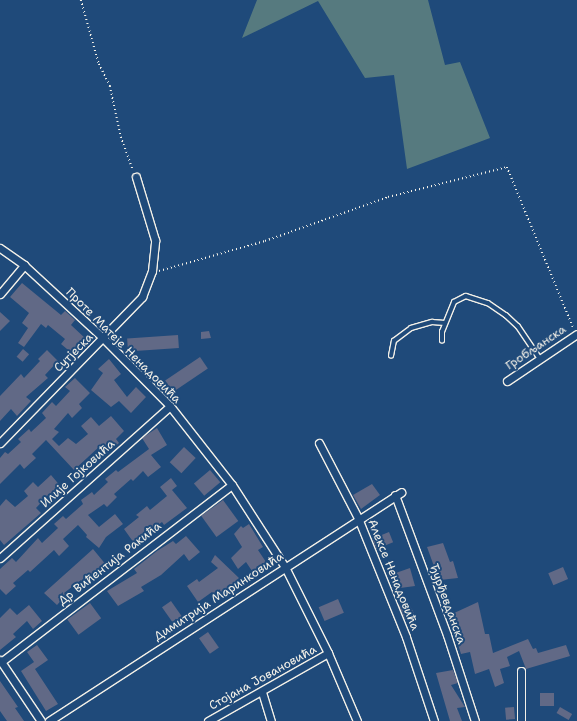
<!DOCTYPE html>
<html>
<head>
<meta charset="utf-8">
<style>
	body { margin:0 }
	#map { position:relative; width:577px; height:721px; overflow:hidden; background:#1f4a7a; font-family:"Shantell Sans",sans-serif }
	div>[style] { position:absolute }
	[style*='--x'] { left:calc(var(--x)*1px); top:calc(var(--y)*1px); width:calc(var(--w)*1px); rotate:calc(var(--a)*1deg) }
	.green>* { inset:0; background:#567a7f }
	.building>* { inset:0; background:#616986; transform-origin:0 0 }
	.path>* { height:1.5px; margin-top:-0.75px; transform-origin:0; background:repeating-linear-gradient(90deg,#f4f1e8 0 1px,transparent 0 4px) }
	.roads { filter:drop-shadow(1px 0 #f4f1e8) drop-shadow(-1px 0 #f4f1e8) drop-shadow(0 1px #f4f1e8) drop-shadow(0 -1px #f4f1e8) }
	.service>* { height:3.5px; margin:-1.75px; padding:0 1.75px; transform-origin:1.75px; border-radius:1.75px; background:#1f4a7a }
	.minor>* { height:7px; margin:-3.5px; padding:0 3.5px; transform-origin:3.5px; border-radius:3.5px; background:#1f4a7a }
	span { translate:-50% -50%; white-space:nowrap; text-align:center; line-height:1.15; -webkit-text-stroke:4px #1f4a7a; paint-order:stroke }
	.street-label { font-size:12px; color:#f4f1e8 }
</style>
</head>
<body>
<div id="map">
	<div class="green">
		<i style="clip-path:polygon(257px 0,428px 0,445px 65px,460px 62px,490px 138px,407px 169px,394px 75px,365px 78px,318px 1px,242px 38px)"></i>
	</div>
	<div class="building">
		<i style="clip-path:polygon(22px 283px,61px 315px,65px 311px,75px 320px,71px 325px,86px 339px,73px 354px,61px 344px,65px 339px,48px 325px,46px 328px,41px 324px,24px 347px,18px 343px,28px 328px,22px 323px,29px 313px,10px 297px)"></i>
		<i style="clip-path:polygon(0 312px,10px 321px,0 331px)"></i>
		<i style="clip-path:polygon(209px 331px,211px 338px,201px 339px,201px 332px)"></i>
		<i style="left:178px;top:335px;width:13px;height:51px;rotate:86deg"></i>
		<i style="left:23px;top:349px;width:8px;height:10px;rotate:40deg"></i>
		<i style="clip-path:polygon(47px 350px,58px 361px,45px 375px,48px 378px,26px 397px,31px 401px,17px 416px,11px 409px,0 421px,0 396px,21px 374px,24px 378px,40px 361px,38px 359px)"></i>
		<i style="left:200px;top:357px;width:14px;height:42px;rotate:56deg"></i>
		<i style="clip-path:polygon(109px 359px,121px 374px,114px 380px,127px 397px,136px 387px,146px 397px,131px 413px,119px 401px,111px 407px,91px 390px,103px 373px,98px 369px)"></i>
		<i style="clip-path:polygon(75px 378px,90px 393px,79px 404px,82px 408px,72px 418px,68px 413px,54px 429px,59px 432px,52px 439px,59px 446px,68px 438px,76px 444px,88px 434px,81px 426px,91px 417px,99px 426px,111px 416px,124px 431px,116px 439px,119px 443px,107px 453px,100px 446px,74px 470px,46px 440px,32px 454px,36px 458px,24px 469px,20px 464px,0 484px,0 458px,5px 452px,8px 454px,21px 442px,18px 439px,29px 429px,31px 432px,46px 418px,42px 413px,52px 402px,56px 406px,70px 391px,65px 387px)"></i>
		<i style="clip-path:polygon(157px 428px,167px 445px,151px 455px,161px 467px,148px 477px,143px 471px,133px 481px,131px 479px,114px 494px,117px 497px,107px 507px,104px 504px,88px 515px,99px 527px,115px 514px,123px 524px,106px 537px,99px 548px,86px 537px,87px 535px,78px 525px,63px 539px,69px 546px,59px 556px,54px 550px,30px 572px,28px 570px,13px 583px,16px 586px,6px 595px,0 589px,0 569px,12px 558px,16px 562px,38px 538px,42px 543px,58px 528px,54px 524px,63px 516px,66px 519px,83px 504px,81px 500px,92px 492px,94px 495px,108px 482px,105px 479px,116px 470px,118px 472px,149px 449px,142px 438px)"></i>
		<i style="left:184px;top:447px;width:16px;height:21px;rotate:43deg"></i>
		<i style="left:210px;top:470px;width:16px;height:21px;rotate:50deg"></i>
		<i style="clip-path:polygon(51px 475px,62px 488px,52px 497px,49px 494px,36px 508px,41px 513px,4px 545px,0 540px,0 506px,6px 499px,15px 507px,28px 496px,24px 491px,33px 482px,38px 487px)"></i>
		<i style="clip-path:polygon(171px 478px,177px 486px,172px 490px,187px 508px,164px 525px,162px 522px,134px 543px,124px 529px,139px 517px,136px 515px,147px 506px,150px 510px,167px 496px,160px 487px)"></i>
		<i style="clip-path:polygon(372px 484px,380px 495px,361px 509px,353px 495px)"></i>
		<i style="left:223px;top:500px;width:26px;height:27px;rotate:54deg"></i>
		<i style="clip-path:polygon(249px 524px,263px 547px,258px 550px,268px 565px,254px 574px,246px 562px,238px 569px,231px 558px,242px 547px,234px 534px,241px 526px,243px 528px)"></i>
		<i style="left:389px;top:532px;width:11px;height:18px;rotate:68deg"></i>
		<i style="clip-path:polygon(186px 536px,200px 552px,189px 561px,184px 554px,161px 575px,141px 587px,144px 591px,118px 606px,107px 591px,137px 573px,134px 569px,157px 551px,173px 541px,176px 544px)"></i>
		<i style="clip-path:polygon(443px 543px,450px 562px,453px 561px,458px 578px,440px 580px,435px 569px,427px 547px)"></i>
		<i style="clip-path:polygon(93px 549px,107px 566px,82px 583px,81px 580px,64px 593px,66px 595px,57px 605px,44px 593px)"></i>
		<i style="clip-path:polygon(215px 555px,239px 578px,217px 598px,212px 592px,198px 602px,187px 586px,197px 579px,199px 582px,218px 568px,211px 562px)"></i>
		<i style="left:563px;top:567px;width:13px;height:16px;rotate:67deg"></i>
		<i style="clip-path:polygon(410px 568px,415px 586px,393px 589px,390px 575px)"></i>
		<i style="left:338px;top:599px;width:15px;height:21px;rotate:67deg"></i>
		<i style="left:171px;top:601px;width:19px;height:11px;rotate:55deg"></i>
		<i style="clip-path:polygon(408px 602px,416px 617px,405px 620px,399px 606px)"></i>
		<i style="clip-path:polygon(478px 602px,485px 634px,489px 634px,493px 653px,528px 639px,533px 649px,536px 648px,538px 653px,566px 645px,570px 656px,526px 669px,519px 651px,507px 657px,510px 666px,500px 669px,504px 683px,495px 687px,489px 669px,475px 674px,470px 652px,461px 654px,453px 628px,452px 624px,457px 623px,452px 614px)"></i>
		<i style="left:90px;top:603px;width:19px;height:28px;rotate:54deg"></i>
		<i style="clip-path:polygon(29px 605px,42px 621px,33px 629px,27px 621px,13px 634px,16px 637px,0 650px,0 618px,10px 608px,17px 615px)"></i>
		<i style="left:208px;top:632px;width:19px;height:11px;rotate:55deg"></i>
		<i style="clip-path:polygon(37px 645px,48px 660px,35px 669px,58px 704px,46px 711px,21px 671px,34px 662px,27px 652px)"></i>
		<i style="clip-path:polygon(453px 670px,458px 683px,451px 685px,465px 707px,457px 708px,462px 721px,450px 721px,436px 673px)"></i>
		<i style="clip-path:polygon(0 681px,18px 707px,15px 708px,24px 721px,7px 721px,0 711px)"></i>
		<i style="left:554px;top:693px;width:13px;height:14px;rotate:90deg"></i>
		<i style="left:514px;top:707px;width:12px;height:9px;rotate:85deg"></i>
		<i style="left:560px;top:707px;width:14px;height:7px;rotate:30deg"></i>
	</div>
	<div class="path">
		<i style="--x:81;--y:0;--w:66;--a:74.3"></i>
		<i style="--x:99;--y:64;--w:25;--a:63"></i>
		<i style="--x:110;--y:86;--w:52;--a:77.8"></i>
		<i style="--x:121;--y:137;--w:35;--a:70"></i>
		<i style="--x:159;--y:271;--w:110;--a:-15.8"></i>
		<i style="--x:265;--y:241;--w:131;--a:-19.7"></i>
		<i style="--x:388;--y:197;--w:123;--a:-14.1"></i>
		<i style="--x:507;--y:167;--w:173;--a:67.6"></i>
	</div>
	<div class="roads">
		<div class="service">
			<i style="--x:442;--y:341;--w:9;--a:-90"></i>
			<i style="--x:442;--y:332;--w:32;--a:-68"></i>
			<i style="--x:454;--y:302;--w:13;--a:-27"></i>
			<i style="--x:466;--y:296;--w:23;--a:18"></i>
			<i style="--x:488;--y:303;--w:22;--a:34"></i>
			<i style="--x:506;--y:315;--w:16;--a:43"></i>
			<i style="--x:518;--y:326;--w:37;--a:56"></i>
			<i style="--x:391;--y:356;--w:15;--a:-79"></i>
			<i style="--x:394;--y:341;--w:21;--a:-37"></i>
			<i style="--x:411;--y:328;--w:22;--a:-16"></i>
			<i style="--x:432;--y:322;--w:13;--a:4"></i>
		</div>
		<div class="minor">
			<i style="--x:0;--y:248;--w:29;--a:35"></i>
			<i style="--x:24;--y:265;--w:108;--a:42.7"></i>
			<i style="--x:103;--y:338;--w:95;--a:45.4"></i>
			<i style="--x:170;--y:406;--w:100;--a:51.9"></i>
			<i style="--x:232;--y:485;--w:98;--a:57.1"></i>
			<i style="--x:285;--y:567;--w:96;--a:63.4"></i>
			<i style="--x:328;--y:653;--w:74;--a:66.9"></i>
			<i style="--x:0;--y:294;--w:38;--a:-50"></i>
			<i style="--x:507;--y:381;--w:84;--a:-33.9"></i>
			<i style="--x:0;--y:443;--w:204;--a:-45.8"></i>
			<i style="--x:142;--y:297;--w:28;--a:-69"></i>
			<i style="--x:152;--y:271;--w:31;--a:-84"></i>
			<i style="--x:155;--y:240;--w:66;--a:-106.8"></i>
			<i style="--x:319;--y:443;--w:85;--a:62.5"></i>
			<i style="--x:358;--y:518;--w:128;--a:68"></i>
			<i style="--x:406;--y:637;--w:89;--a:71.6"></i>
			<i style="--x:395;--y:495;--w:149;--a:69.6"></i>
			<i style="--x:447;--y:635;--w:90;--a:72"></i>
			<i style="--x:0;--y:558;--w:228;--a:-41.8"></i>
			<i style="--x:0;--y:660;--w:73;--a:56.1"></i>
			<i style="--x:1;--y:662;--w:291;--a:-37.5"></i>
			<i style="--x:521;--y:671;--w:50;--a:90"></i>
			<i style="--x:262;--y:692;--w:30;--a:73"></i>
			<i style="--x:49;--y:721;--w:420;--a:-33"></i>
			<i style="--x:208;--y:721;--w:138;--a:-29.5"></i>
		</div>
	</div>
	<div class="street-label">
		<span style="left:123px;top:346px;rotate:45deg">Проте Матеје Ненадовића</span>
		<span style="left:536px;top:348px;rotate:-34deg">Гробљанска</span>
		<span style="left:74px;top:353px;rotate:-45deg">Сутјеска</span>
		<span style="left:78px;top:474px;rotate:-42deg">Илије Гојковића</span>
		<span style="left:110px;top:564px;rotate:-38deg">Др Вићентија Ракића</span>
		<span style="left:393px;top:575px;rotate:68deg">Алексе Ненадовића</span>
		<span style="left:219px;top:597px;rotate:-33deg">Димитрија Маринковића</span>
		<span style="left:447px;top:604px;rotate:70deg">Ђурђевданска</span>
		<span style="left:263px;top:678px;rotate:-29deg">Стојана Јовановића</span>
	</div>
</div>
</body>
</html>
